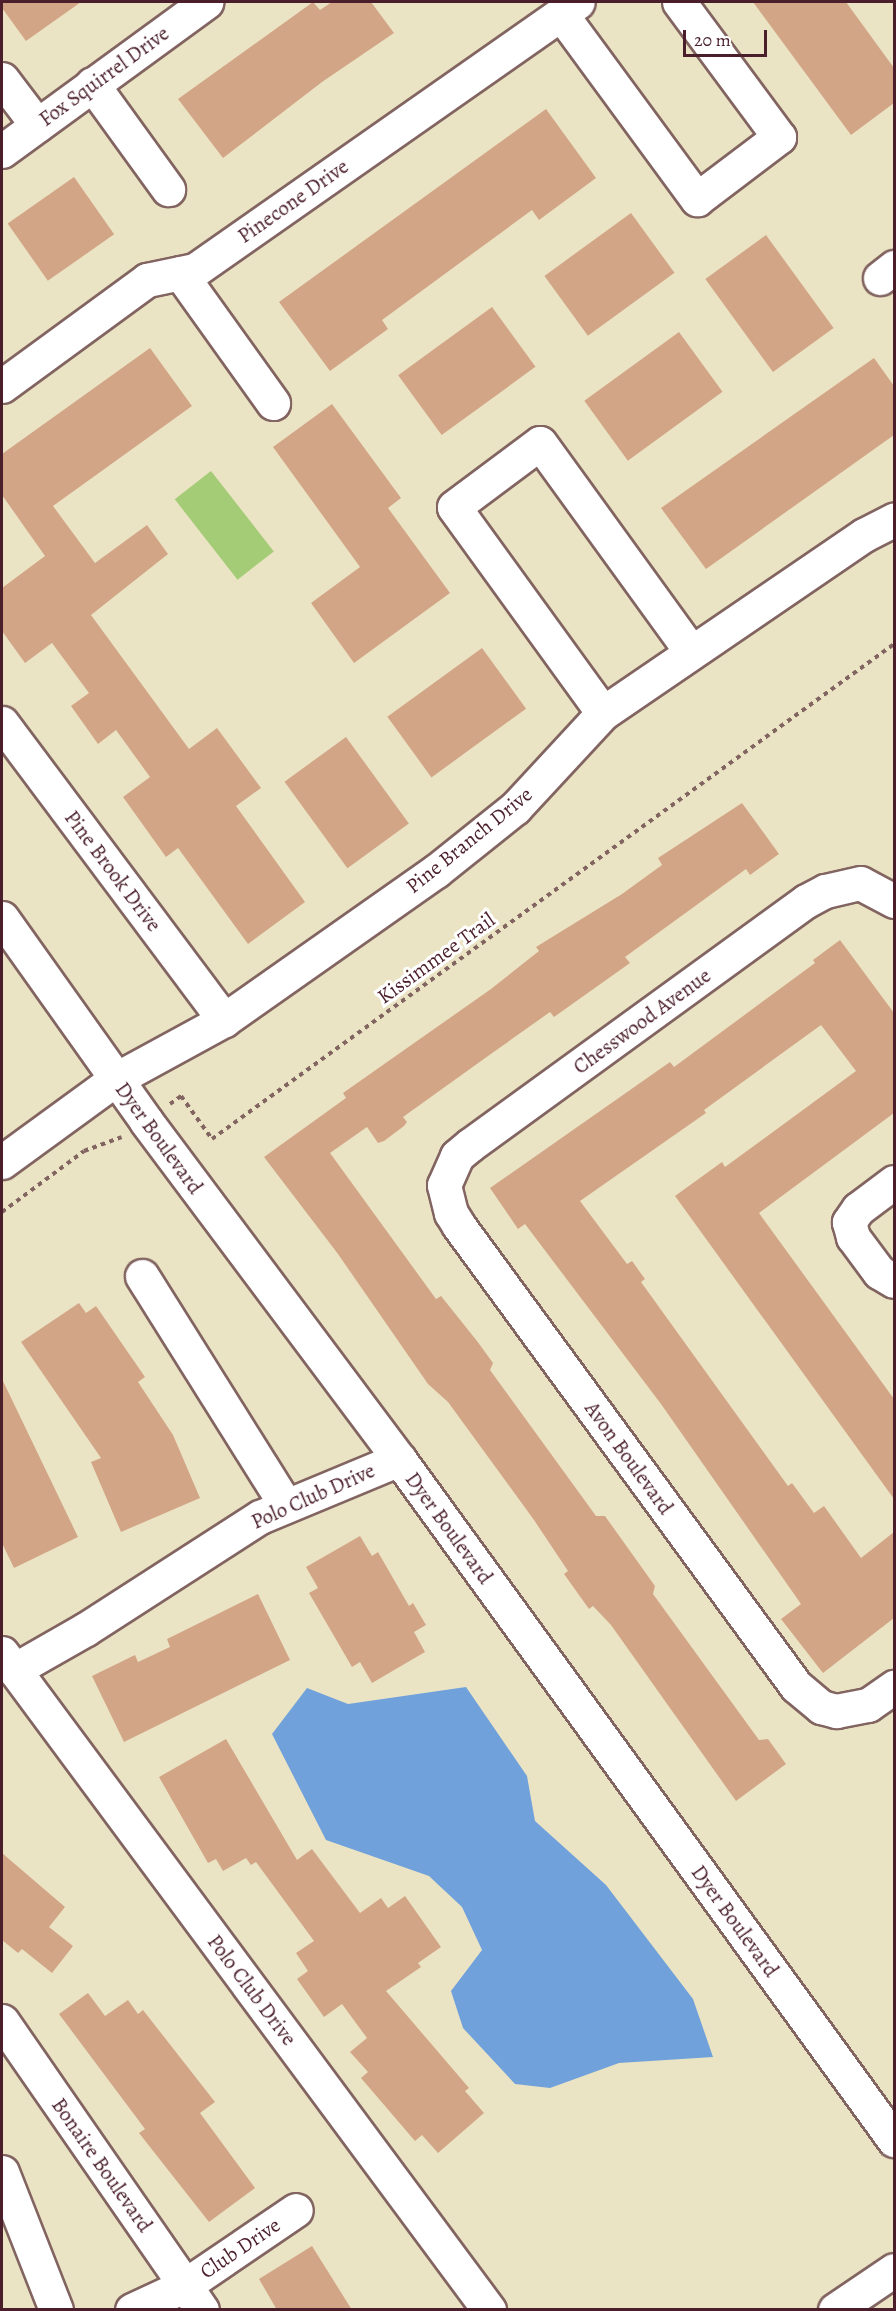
<!DOCTYPE html>
<html>
<head>
<meta charset="utf-8">
<style>
	body { margin:0 }
	#map { position:relative; width:896px; height:2311px; overflow:hidden; background:#ebe4c4; font-family:Alegreya,serif }
	div>[style] { position:absolute }
	[style*='--x'] { left:calc(var(--x)*1px); top:calc(var(--y)*1px); width:calc(var(--w)*1px); rotate:calc(var(--a)*1deg) }
	.green>* { inset:0; background:#a4cb76; transform-origin:0 0 }
	.water>* { inset:0; background:#71a1db }
	.building>* { inset:0; background:#d2a587; transform-origin:0 0 }
	.path>* { height:4px; margin-top:-2px; transform-origin:0; background:repeating-linear-gradient(90deg,#826461 0 4.5px,transparent 0 9px) }
	.roads { filter:drop-shadow(2px 0 #826461) drop-shadow(-2px 0 #826461) drop-shadow(0 2px #826461) drop-shadow(0 -2px #826461) }
	.minor>* { height:33px; margin:-16.5px; padding:0 16.5px; transform-origin:16.5px; border-radius:16.5px; background:#fff }
	.major>* { height:33px; margin:-16.5px; padding:0 16.5px; transform-origin:16.5px; border-radius:16.5px; background:#fff }
	span { translate:-50% -50%; white-space:nowrap; text-align:center; line-height:1.15; -webkit-text-stroke:6px #fff; paint-order:stroke }
	.street-label { font-size:21px; color:#4a1f2b }
	.frame { position:absolute; inset:0; border:3px solid #4a1f2b; pointer-events:none }
	.scale { position:absolute; left:683px; top:30px; width:84px; height:27px; box-sizing:border-box; border:3px solid #4a1f2b; border-top:0; padding-left:8px; font-size:18px; line-height:21px; white-space:nowrap; color:#4a1f2b; -webkit-text-stroke:4px #fff; paint-order:stroke }
</style>
</head>
<body>
<div id="map">
	<div class="green">
		<i style="left:211px;top:471px;width:102px;height:46px;rotate:52deg"></i>
	</div>
	<div class="water">
		<i style="clip-path:polygon(466px 1687px,527px 1776px,535px 1821px,606px 1885px,693px 1999px,713px 2057px,619px 2063px,550px 2088px,515px 2084px,463px 2028px,451px 1991px,482px 1950px,462px 1907px,429px 1876px,326px 1840px,272px 1734px,307px 1688px,348px 1704px)"></i>
	</div>
	<div class="building">
		<i style="clip-path:polygon(2px 2px,81px 2px,26px 41px,2px 8px)"></i>
		<i style="clip-path:polygon(313px 2px,320px 10px,332px 2px,371px 2px,394px 33px,322px 82px,223px 158px,178px 99px)"></i>
		<i style="clip-path:polygon(753px 2px,846px 2px,894px 68px,894px 103px,851px 135px)"></i>
		<i style="clip-path:polygon(546px 109px,596px 178px,539px 220px,532px 210px,382px 320px,388px 329px,330px 371px,279px 302px)"></i>
		<i style="left:74px;top:177px;width:70px;height:81px;rotate:55deg"></i>
		<i style="left:631px;top:213px;width:74px;height:107px;rotate:54deg"></i>
		<i style="left:766px;top:235px;width:115px;height:75px;rotate:54deg"></i>
		<i style="left:492px;top:307px;width:74px;height:116px;rotate:54deg"></i>
		<i style="left:679px;top:332px;width:74px;height:117px;rotate:54deg"></i>
		<i style="clip-path:polygon(150px 348px,192px 406px,53px 506px,95px 563px,147px 525px,168px 554px,91px 615px,189px 749px,217px 728px,261px 788px,236px 806px,305px 902px,248px 944px,178px 848px,166px 857px,123px 797px,150px 777px,116px 730px,98px 744px,71px 706px,89px 693px,52px 643px,25px 663px,2px 631px,2px 588px,45px 556px,2px 495px,2px 454px)"></i>
		<i style="clip-path:polygon(874px 358px,894px 386px,894px 435px,706px 569px,661px 508px)"></i>
		<i style="clip-path:polygon(332px 404px,401px 498px,388px 508px,450px 593px,354px 663px,311px 603px,360px 567px,273px 447px)"></i>
		<i style="left:482px;top:648px;width:75px;height:117px;rotate:54deg"></i>
		<i style="left:346px;top:737px;width:107px;height:76px;rotate:54deg"></i>
		<i style="clip-path:polygon(742px 803px,779px 854px,750px 875px,746px 869px,625px 957px,630px 963px,554px 1017px,550px 1012px,488px 1056px,403px 1117px,407px 1122px,404px 1126px,384px 1141px,378px 1143px,367px 1127px,330px 1153px,436px 1299px,441px 1296px,477px 1341px,493px 1363px,490px 1370px,596px 1516px,605px 1516px,655px 1586px,653px 1594px,759px 1740px,768px 1739px,786px 1764px,736px 1801px,611px 1625px,593px 1606px,589px 1609px,564px 1574px,568px 1571px,534px 1520px,448px 1402px,428px 1384px,338px 1254px,264px 1157px,346px 1098px,343px 1093px,491px 989px,539px 951px,536px 947px,622px 894px,662px 865px,658px 858px)"></i>
		<i style="clip-path:polygon(840px 940px,894px 1013px,894px 1113px,759px 1213px,894px 1399px,894px 1499px,675px 1196px,722px 1162px,725px 1167px,856px 1071px,821px 1025px,704px 1110px,706px 1113px,580px 1201px,627px 1264px,632px 1261px,645px 1279px,641px 1282px,788px 1486px,792px 1483px,814px 1513px,824px 1506px,861px 1558px,894px 1532px,894px 1618px,823px 1673px,781px 1619px,801px 1604px,661px 1404px,525px 1224px,518px 1229px,490px 1188px,670px 1062px,674px 1067px,815px 963px,813px 960px)"></i>
		<i style="clip-path:polygon(79px 1303px,86px 1313px,96px 1306px,145px 1377px,138px 1382px,173px 1435px,200px 1498px,121px 1532px,91px 1462px,101px 1458px,21px 1342px)"></i>
		<i style="clip-path:polygon(2px 1379px,78px 1537px,14px 1568px,2px 1543px)"></i>
		<i style="clip-path:polygon(360px 1536px,372px 1556px,378px 1552px,409px 1606px,413px 1603px,426px 1625px,414px 1632px,425px 1652px,372px 1683px,360px 1662px,352px 1667px,309px 1593px,318px 1588px,306px 1567px)"></i>
		<i style="clip-path:polygon(258px 1594px,290px 1660px,124px 1742px,92px 1676px,135px 1655px,138px 1662px,170px 1647px,167px 1639px)"></i>
		<i style="clip-path:polygon(226px 1739px,297px 1860px,312px 1849px,360px 1913px,381px 1898px,388px 1908px,405px 1896px,441px 1947px,418px 1963px,421px 1967px,386px 1991px,469px 2088px,465px 2091px,484px 2113px,438px 2153px,422px 2135px,415px 2141px,361px 2078px,368px 2072px,350px 2052px,367px 2038px,342px 2004px,324px 2017px,297px 1979px,308px 1971px,296px 1953px,314px 1941px,256px 1862px,251px 1865px,246px 1858px,223px 1871px,216px 1859px,208px 1863px,159px 1777px)"></i>
		<i style="clip-path:polygon(2px 1853px,65px 1907px,49px 1927px,73px 1946px,52px 1973px,22px 1949px,18px 1953px,2px 1940px)"></i>
		<i style="clip-path:polygon(88px 1993px,105px 2016px,128px 2000px,138px 2014px,143px 2010px,215px 2102px,200px 2113px,255px 2188px,209px 2222px,139px 2133px,145px 2129px,59px 2014px)"></i>
		<i style="clip-path:polygon(312px 2246px,352px 2310px,277px 2310px,259px 2279px)"></i>
	</div>
	<div class="path">
		<i style="--x:170;--y:1104;--w:14;--a:-36"></i>
		<i style="--x:181;--y:1096;--w:53;--a:54.2"></i>
		<i style="--x:212;--y:1139;--w:843;--a:-35.97"></i>
		<i style="--x:2;--y:1212;--w:102;--a:-36.6"></i>
		<i style="--x:84;--y:1151;--w:40;--a:-20.2"></i>
	</div>
	<div class="roads">
		<div class="minor">
			<i style="--x:561;--y:14;--w:230;--a:53.7"></i>
			<i style="--x:697;--y:199;--w:103;--a:-37.1"></i>
			<i style="--x:779;--y:137;--w:168;--a:-126.5"></i>
			<i style="--x:2;--y:79;--w:58;--a:52.7"></i>
			<i style="--x:92;--y:84;--w:130;--a:54.1"></i>
			<i style="--x:2;--y:151;--w:253;--a:-36.1"></i>
			<i style="--x:180;--y:273;--w:160;--a:54.4"></i>
			<i style="--x:880;--y:278;--w:18;--a:-38"></i>
			<i style="--x:2;--y:386;--w:180;--a:-36.2"></i>
			<i style="--x:147;--y:280;--w:49;--a:-11.8"></i>
			<i style="--x:195;--y:270;--w:467;--a:-35"></i>
			<i style="--x:603;--y:713;--w:254;--a:-125.9"></i>
			<i style="--x:454;--y:507;--w:107;--a:-36.7"></i>
			<i style="--x:540;--y:443;--w:256;--a:54.1"></i>
			<i style="--x:2;--y:723;--w:371;--a:53.2"></i>
			<i style="--x:894;--y:901;--w:38;--a:-152"></i>
			<i style="--x:860;--y:883;--w:36;--a:167"></i>
			<i style="--x:825;--y:891;--w:21;--a:152"></i>
			<i style="--x:806;--y:901;--w:415;--a:144"></i>
			<i style="--x:470;--y:1145;--w:17;--a:140"></i>
			<i style="--x:457;--y:1156;--w:32;--a:114"></i>
			<i style="--x:444;--y:1185;--w:29;--a:76"></i>
			<i style="--x:451;--y:1213;--w:15;--a:58"></i>
			<i style="--x:459;--y:1226;--w:570;--a:53.77"></i>
			<i style="--x:796;--y:1686;--w:33;--a:40"></i>
			<i style="--x:821;--y:1707;--w:16;--a:15"></i>
			<i style="--x:836;--y:1711;--w:33;--a:-11"></i>
			<i style="--x:868;--y:1705;--w:32;--a:-35"></i>
			<i style="--x:2;--y:1162;--w:141;--a:-36.1"></i>
			<i style="--x:116;--y:1079;--w:123;--a:-28.6"></i>
			<i style="--x:224;--y:1020;--w:259;--a:-35.1"></i>
			<i style="--x:436;--y:871;--w:101;--a:-38.6"></i>
			<i style="--x:515;--y:808;--w:129;--a:-47.2"></i>
			<i style="--x:603;--y:713;--w:316;--a:-34.3"></i>
			<i style="--x:864;--y:535;--w:34;--a:-27"></i>
			<i style="--x:894;--y:1182;--w:45;--a:143.1"></i>
			<i style="--x:858;--y:1209;--w:16;--a:125"></i>
			<i style="--x:849;--y:1222;--w:16;--a:75"></i>
			<i style="--x:853;--y:1237;--w:44;--a:53.4"></i>
			<i style="--x:879;--y:1272;--w:17;--a:31"></i>
			<i style="--x:142;--y:1276;--w:271;--a:57.9"></i>
			<i style="--x:2;--y:1653;--w:818;--a:53.45"></i>
			<i style="--x:14;--y:1670;--w:83;--a:-29.7"></i>
			<i style="--x:86;--y:1629;--w:207;--a:-32.8"></i>
			<i style="--x:260;--y:1517;--w:151;--a:-22.6"></i>
			<i style="--x:2;--y:2021;--w:351;--a:55.3"></i>
			<i style="--x:2;--y:2172;--w:148;--a:68.6"></i>
			<i style="--x:132;--y:2310;--w:57;--a:-24.8"></i>
			<i style="--x:184;--y:2286;--w:135;--a:-34.2"></i>
			<i style="--x:835;--y:2310;--w:71;--a:-34.1"></i>
		</div>
		<div class="major">
			<i style="--x:2;--y:918;--w:249;--a:54.6"></i>
			<i style="--x:146;--y:1121;--w:422;--a:53.2"></i>
			<i style="--x:399;--y:1459;--w:842;--a:53.99"></i>
		</div>
	</div>
	<div class="street-label">
		<span style="left:104px;top:76px;rotate:-36deg">Fox Squirrel Drive</span>
		<span style="left:293px;top:201px;rotate:-35deg">Pinecone Drive</span>
		<span style="left:469px;top:840px;rotate:-39deg">Pine Branch Drive</span>
		<span style="left:113px;top:871px;rotate:53deg">Pine Brook Drive</span>
		<span style="left:436px;top:958px;rotate:-36deg">Kissimmee Trail</span>
		<span style="left:642px;top:1021px;rotate:-36deg">Chesswood Avenue</span>
		<span style="left:159px;top:1138px;rotate:54deg">Dyer Boulevard</span>
		<span style="left:629px;top:1458px;rotate:54deg">Avon Boulevard</span>
		<span style="left:313px;top:1496px;rotate:-24deg">Polo Club Drive</span>
		<span style="left:449px;top:1528px;rotate:54deg">Dyer Boulevard</span>
		<span style="left:735px;top:1921px;rotate:54deg">Dyer Boulevard</span>
		<span style="left:252px;top:1990px;rotate:53deg">Polo Club Drive</span>
		<span style="left:102px;top:2165px;rotate:55deg">Bonaire Boulevard</span>
		<span style="left:240px;top:2248px;rotate:-34deg">Club Drive</span>
	</div>
	<div class="frame"></div>
	<div class="scale">20 m</div>
</div>
</body>
</html>
